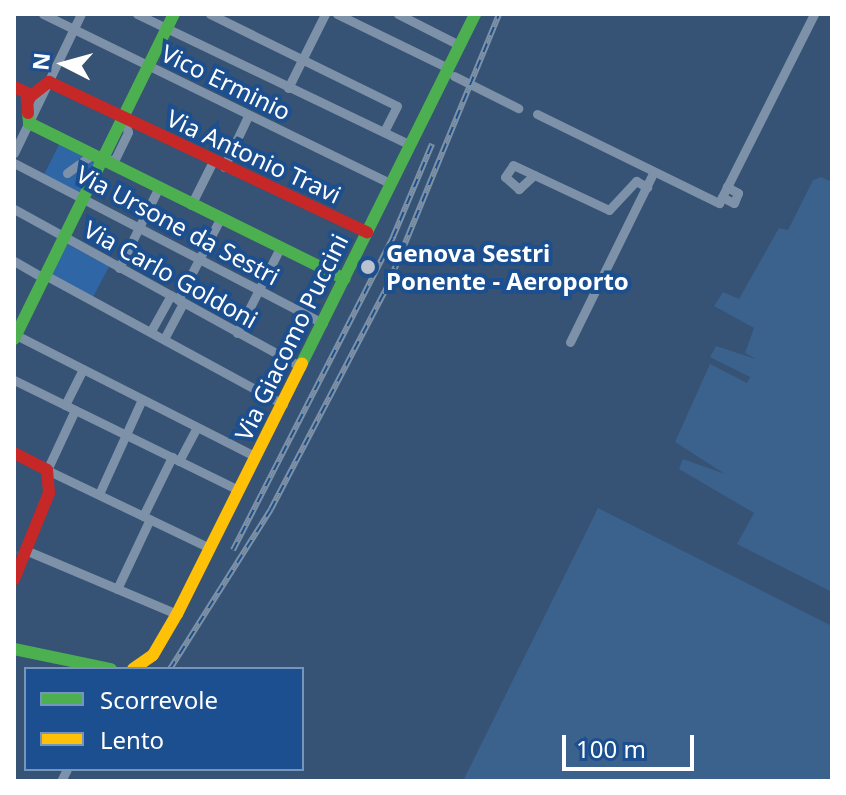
<!DOCTYPE html>
<html>
<head>
<meta charset="utf-8">
<style>
	body { margin:0 }
	#map { position:relative; width:846px; height:795px; overflow:hidden; background:#365274; font-family:"Noto Sans",sans-serif }
	div>[style] { position:absolute }
	[style*='--x'] { left:calc(var(--x)*1px); top:calc(var(--y)*1px); width:calc(var(--w)*1px); rotate:calc(var(--a)*1deg) }
	.green>* { inset:0; background:#2f66a5; transform-origin:0 0 }
	.water>* { inset:0; background:#3b618d }
	.stream>* { height:3px; margin:-1.5px; padding:0 1.5px; transform-origin:1.5px; border-radius:1.5px; background:#3b618d }
	.street>* { height:9px; margin:-4.5px; padding:0 4.5px; transform-origin:4.5px; border-radius:4.5px; background:#7d92a8 }
	.fast>* { height:12px; margin:-6px; padding:0 6px; transform-origin:6px; border-radius:6px; background:#4caf50 }
	.slow>* { height:12px; margin:-6px; padding:0 6px; transform-origin:6px; border-radius:6px; background:#ffc107 }
	.jam>* { height:12px; margin:-6px; padding:0 6px; transform-origin:6px; border-radius:6px; background:#c62828 }
	.rail>* { height:6px; margin-top:-3px; transform-origin:0; background:repeating-linear-gradient(90deg,#1b4f8f 0 9px,#7e92a7 0 18px); box-sizing:border-box; border-block:2px solid #7e92a7 }
	.dots>* { width:22px; height:22px; translate:-50% -50%; box-sizing:border-box; border:4px solid #1b4f8f; border-radius:50% }
	span { translate:-50% -50%; white-space:nowrap; text-align:center; line-height:1.15; -webkit-text-stroke:8px #1b4f8f; paint-order:stroke }
	.street-label { font-size:24px; color:#fff }
	.poi-label { font-size:24px; color:#fff; font-weight:700 }
	.left { translate:0 -50%; text-align:left }
	.frame { position:absolute; inset:0; border:16px solid #fff; pointer-events:none }
	.legend { position:absolute; left:24px; top:667px; width:280px; height:104px; box-sizing:border-box; background:#1b4f8f; border:2px solid #7695bc; margin:0; padding:10px 14px; list-style:none; font-size:24px; color:#fff }
	.legend li { display:flex; align-items:center; gap:16px; height:40px }
	.legend b { width:40px; border:2px solid #7695bc }
	.north { position:absolute; left:24px; top:24px; width:80px; height:80px; -webkit-text-stroke:6px #1b4f8f; paint-order:stroke; rotate:276deg; font-size:22px; font-weight:700; line-height:32px; text-align:center; color:#fff }
	.north::after { content:''; display:block; margin:auto; width:28px; height:36px; background:#fff; clip-path:polygon(50% 0,100% 100%,50% 72%,0 100%) }
	.scale { position:absolute; left:562px; top:735px; width:132px; height:36px; box-sizing:border-box; border:4px solid #fff; border-top:0; padding-left:10px; font-size:24px; line-height:28px; white-space:nowrap; color:#fff; -webkit-text-stroke:6px #1b4f8f; paint-order:stroke }
</style>
</head>
<body>
<div id="map">
	<div class="green">
		<i style="left:60px;top:143px;width:40px;height:37px;rotate:27deg"></i>
		<i style="left:65px;top:243px;width:50px;height:35px;rotate:28deg"></i>
	</div>
	<div class="water">
		<i style="clip-path:polygon(821px 177px,832px 182px,832px 592px,737px 544px,754px 513px,679px 469px,683px 459px,725px 474px,675px 442px,710px 364px,747px 383px,750px 377px,710px 357px,716px 346px,756px 359px,745px 353px,754px 328px,714px 306px,723px 292px,739px 299px,779px 228px,788px 230px,813px 180px)"></i>
		<i style="clip-path:polygon(598px 508px,832px 626px,832px 781px,463px 781px)"></i>
	</div>
	<div class="stream">
		<i style="--x:14;--y:551;--w:4;--a:27"></i>
	</div>
	<div class="street">
		<i style="--x:43;--y:14;--w:387;--a:26"></i>
		<i style="--x:137;--y:14;--w:303;--a:25.6"></i>
		<i style="--x:210;--y:14;--w:208;--a:26.2"></i>
		<i style="--x:397;--y:106;--w:29;--a:117"></i>
		<i style="--x:337;--y:14;--w:123;--a:25.9"></i>
		<i style="--x:398;--y:14;--w:68;--a:26.9"></i>
		<i style="--x:454;--y:76;--w:72;--a:26.6"></i>
		<i style="--x:288;--y:88;--w:83;--a:-63.4"></i>
		<i style="--x:537;--y:114;--w:203;--a:26.1"></i>
		<i style="--x:719;--y:203;--w:212;--a:-63.3"></i>
		<i style="--x:14;--y:153;--w:154;--a:-64.3"></i>
		<i style="--x:104;--y:161;--w:11;--a:-10"></i>
		<i style="--x:115;--y:159;--w:30;--a:-64"></i>
		<i style="--x:128;--y:132;--w:14;--a:-111"></i>
		<i style="--x:14;--y:163;--w:348;--a:27.4"></i>
		<i style="--x:224;--y:167;--w:56;--a:-64.8"></i>
		<i style="--x:67;--y:173;--w:29;--a:-36"></i>
		<i style="--x:534;--y:175;--w:21;--a:137"></i>
		<i style="--x:519;--y:189;--w:18;--a:-139"></i>
		<i style="--x:505;--y:177;--w:14;--a:-56"></i>
		<i style="--x:513;--y:165;--w:106;--a:25.1"></i>
		<i style="--x:609;--y:210;--w:40;--a:-47"></i>
		<i style="--x:636;--y:181;--w:13;--a:29"></i>
		<i style="--x:722;--y:197;--w:13;--a:27"></i>
		<i style="--x:734;--y:203;--w:11;--a:-68"></i>
		<i style="--x:738;--y:193;--w:13;--a:-151"></i>
		<i style="--x:191;--y:205;--w:49;--a:-63.4"></i>
		<i style="--x:14;--y:209;--w:328;--a:28.8"></i>
		<i style="--x:14;--y:261;--w:34;--a:30"></i>
		<i style="--x:119;--y:268;--w:88;--a:-63.7"></i>
		<i style="--x:45;--y:275;--w:271;--a:28.5"></i>
		<i style="--x:178;--y:300;--w:91;--a:-62.6"></i>
		<i style="--x:151;--y:331;--w:41;--a:-60.9"></i>
		<i style="--x:237;--y:333;--w:95;--a:-63.2"></i>
		<i style="--x:16;--y:335;--w:269;--a:26.9"></i>
		<i style="--x:164;--y:339;--w:40;--a:-62"></i>
		<i style="--x:570;--y:342;--w:188;--a:-63.8"></i>
		<i style="--x:14;--y:380;--w:250;--a:26.1"></i>
		<i style="--x:65;--y:405;--w:40;--a:-63.4"></i>
		<i style="--x:75;--y:410;--w:66;--a:115"></i>
		<i style="--x:47;--y:470;--w:181;--a:25.6"></i>
		<i style="--x:179;--y:461;--w:38;--a:-62"></i>
		<i style="--x:99;--y:494;--w:104;--a:-65.6"></i>
		<i style="--x:143;--y:516;--w:66;--a:-63.8"></i>
		<i style="--x:30;--y:552;--w:160;--a:22.9"></i>
		<i style="--x:117;--y:589;--w:77;--a:-64.8"></i>
		<i style="--x:61;--y:781;--w:13;--a:-63"></i>
	</div>
	<div class="fast">
		<i style="--x:28;--y:113;--w:10;--a:84"></i>
		<i style="--x:29;--y:123;--w:352;--a:26.3"></i>
		<i style="--x:14;--y:339;--w:362;--a:-63.8"></i>
		<i style="--x:302;--y:363;--w:390;--a:-63.6"></i>
		<i style="--x:14;--y:649;--w:99;--a:11.7"></i>
	</div>
	<div class="slow">
		<i style="--x:133;--y:669;--w:24;--a:-35"></i>
		<i style="--x:153;--y:655;--w:48;--a:-59.7"></i>
		<i style="--x:177;--y:614;--w:280;--a:-63.5"></i>
	</div>
	<div class="jam">
		<i style="--x:14;--y:87;--w:19;--a:25"></i>
		<i style="--x:28;--y:113;--w:14;--a:-94"></i>
		<i style="--x:27;--y:99;--w:28;--a:-38"></i>
		<i style="--x:49;--y:82;--w:352;--a:25.3"></i>
		<i style="--x:14;--y:453;--w:37;--a:27"></i>
		<i style="--x:47;--y:470;--w:23;--a:85"></i>
		<i style="--x:49;--y:493;--w:93;--a:112.1"></i>
	</div>
	<div class="rail">
		<i style="--x:233;--y:550;--w:352;--a:-62.9"></i>
		<i style="--x:393;--y:237;--w:101;--a:-67.2"></i>
		<i style="--x:170;--y:669;--w:189;--a:-57.7"></i>
		<i style="--x:271;--y:509;--w:253;--a:-62.4"></i>
		<i style="--x:388;--y:285;--w:293;--a:-67.7"></i>
	</div>
	<div class="dots">
		<i style="left:368px;top:267px;background:#b9c2ce"></i>
	</div>
	<div class="street-label">
		<span style="left:226px;top:82px;rotate:26deg">Vico Erminio</span>
		<span style="left:254px;top:156px;rotate:25deg">Via Antonio Travi</span>
		<span style="left:178px;top:225px;rotate:28deg">Via Ursone da Sestri</span>
		<span style="left:171px;top:274px;rotate:29deg">Via Carlo Goldoni</span>
		<span style="left:291px;top:337px;rotate:-64deg">Via Giacomo Puccini</span>
	</div>
	<div class="poi-label">
		<span class="left" style="left:386px;top:267px">Genova Sestri<br>Ponente - Aeroporto</span>
	</div>
	<div class="frame"></div>
	<ul class="legend">
	<li><b style="height:10px;background:#4caf50"></b>Scorrevole</li>
	<li><b style="height:10px;background:#ffc107"></b>Lento</li>
	</ul>
	<div class="north">N</div>
	<div class="scale">100 m</div>
</div>
</body>
</html>
